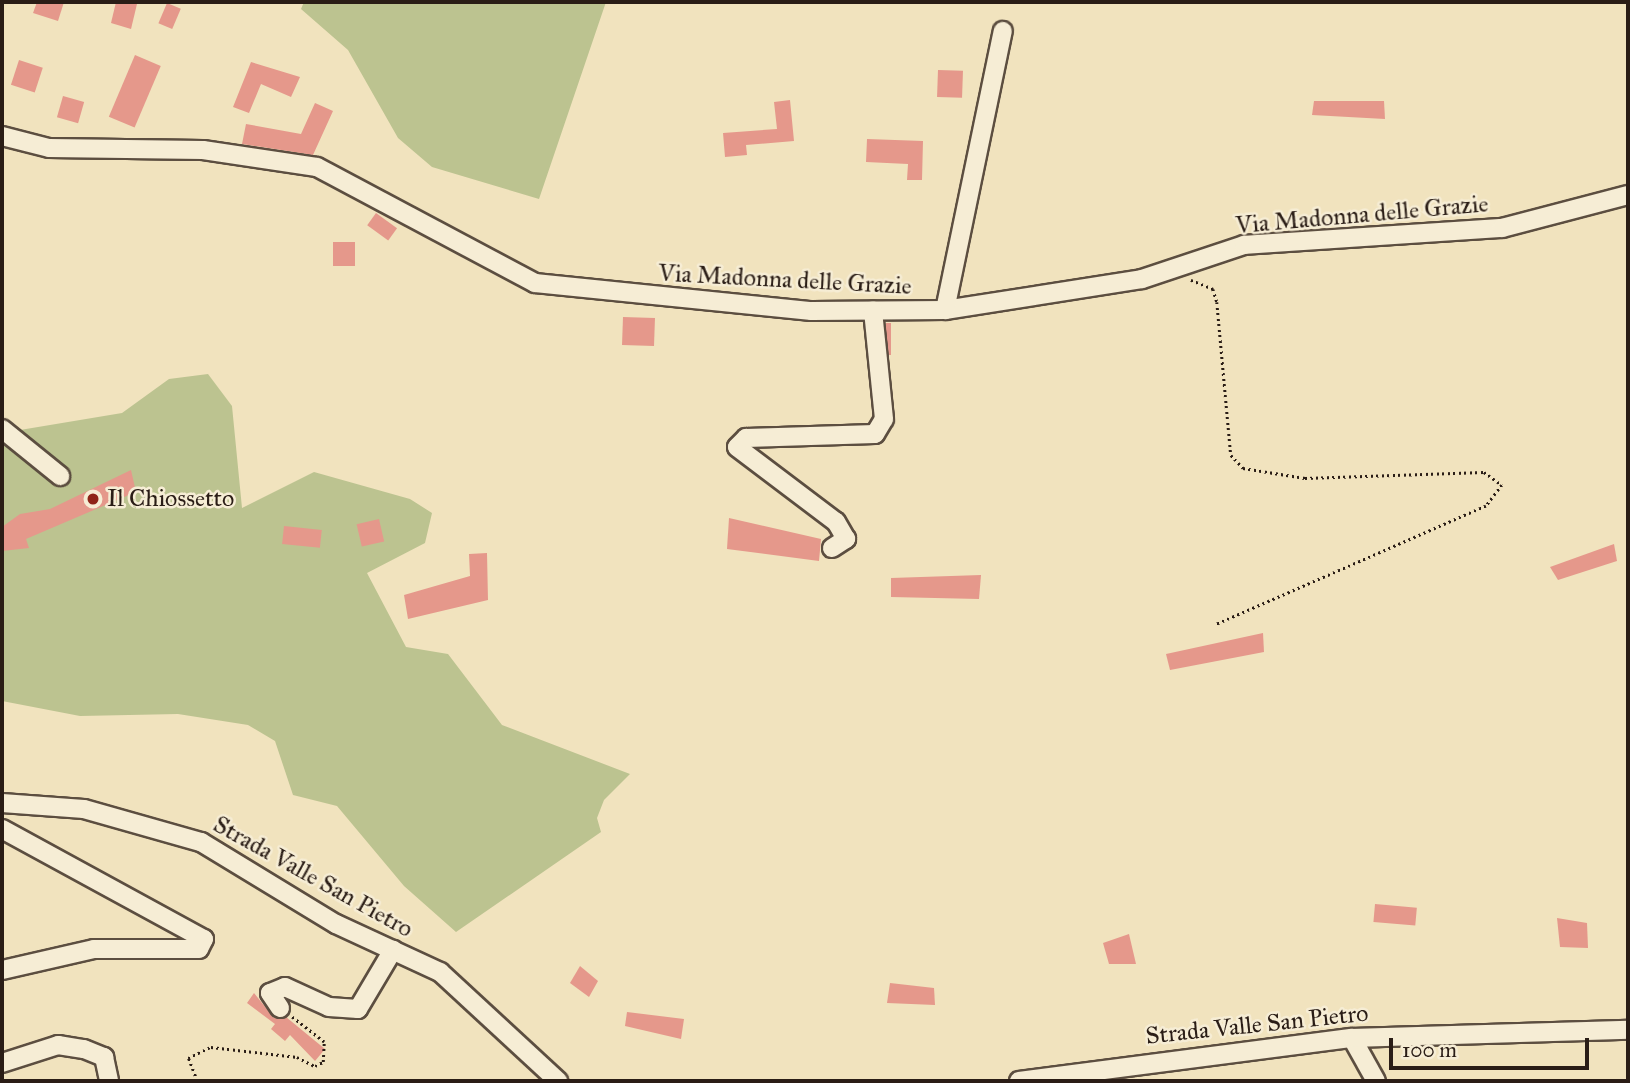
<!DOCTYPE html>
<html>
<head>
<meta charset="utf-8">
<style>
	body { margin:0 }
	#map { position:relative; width:1630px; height:1083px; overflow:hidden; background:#f1e3be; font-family:"IM FELL Great Primer",serif }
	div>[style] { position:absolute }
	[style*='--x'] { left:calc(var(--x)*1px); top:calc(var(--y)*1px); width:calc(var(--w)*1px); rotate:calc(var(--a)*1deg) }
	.green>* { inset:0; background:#bcc390 }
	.building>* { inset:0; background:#e5988b; transform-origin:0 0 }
	.path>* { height:2.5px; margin-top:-1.25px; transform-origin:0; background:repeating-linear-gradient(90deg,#2a1d16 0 2px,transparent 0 5.5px) }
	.roads { filter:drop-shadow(2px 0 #5c4e40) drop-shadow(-2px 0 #5c4e40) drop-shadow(0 2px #5c4e40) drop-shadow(0 -2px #5c4e40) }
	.minor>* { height:18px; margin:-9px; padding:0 9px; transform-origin:9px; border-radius:9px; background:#f6edd5 }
	.dots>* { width:19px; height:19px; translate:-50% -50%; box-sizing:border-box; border:4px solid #f6edd5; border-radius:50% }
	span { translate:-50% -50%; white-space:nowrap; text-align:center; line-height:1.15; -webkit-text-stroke:5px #f6edd5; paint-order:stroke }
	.street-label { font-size:24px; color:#2a1d16 }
	.poi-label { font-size:24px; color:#2a1d16 }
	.left { translate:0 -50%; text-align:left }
	.frame { position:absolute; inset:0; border:4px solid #2a1d16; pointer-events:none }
	.scale { position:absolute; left:1389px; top:1038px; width:200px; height:32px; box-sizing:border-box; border:4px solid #2a1d16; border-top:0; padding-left:9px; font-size:21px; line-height:24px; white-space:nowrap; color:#2a1d16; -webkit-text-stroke:5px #f6edd5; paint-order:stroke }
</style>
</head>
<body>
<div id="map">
	<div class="green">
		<i style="clip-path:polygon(304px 2px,606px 2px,539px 199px,432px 167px,398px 138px,348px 50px,301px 9px)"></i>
		<i style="clip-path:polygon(208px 374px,232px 406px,242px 508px,314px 472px,410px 499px,432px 513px,425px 543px,367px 573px,406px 647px,448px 654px,502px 725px,630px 774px,604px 800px,597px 818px,601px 832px,456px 932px,404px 886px,337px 806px,293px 795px,275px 741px,248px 725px,178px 714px,80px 716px,2px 701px,2px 433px,122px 413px,169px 379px)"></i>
	</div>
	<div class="building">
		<i style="clip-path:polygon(37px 2px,64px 2px,58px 21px,33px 13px)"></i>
		<i style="clip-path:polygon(116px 2px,137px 4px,131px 29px,111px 23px)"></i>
		<i style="left:167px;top:3px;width:15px;height:22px;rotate:23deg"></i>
		<i style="left:135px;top:55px;width:28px;height:67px;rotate:23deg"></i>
		<i style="left:19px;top:60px;width:25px;height:26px;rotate:18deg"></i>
		<i style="clip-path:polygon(251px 62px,300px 77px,291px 97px,261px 84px,249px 113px,233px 107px)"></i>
		<i style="left:938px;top:70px;width:25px;height:27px;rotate:2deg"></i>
		<i style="left:63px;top:96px;width:22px;height:22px;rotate:16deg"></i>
		<i style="clip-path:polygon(790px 100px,794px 141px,746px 145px,747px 155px,725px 157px,723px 133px,777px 129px,774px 102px)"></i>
		<i style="clip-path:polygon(1314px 101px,1384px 101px,1385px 119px,1312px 115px)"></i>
		<i style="clip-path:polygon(315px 103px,333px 111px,313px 155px,242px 144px,246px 124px,301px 134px)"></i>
		<i style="clip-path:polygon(867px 139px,923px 141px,922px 180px,907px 180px,908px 164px,866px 162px)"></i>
		<i style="left:376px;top:213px;width:26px;height:15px;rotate:36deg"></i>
		<i style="left:333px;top:242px;width:22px;height:24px"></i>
		<i style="left:623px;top:317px;width:32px;height:28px;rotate:2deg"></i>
		<i style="left:886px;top:323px;width:5px;height:32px"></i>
		<i style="clip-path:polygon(131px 470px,136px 492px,26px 539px,29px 548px,2px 551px,2px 527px,20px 514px,50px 509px)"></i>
		<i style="clip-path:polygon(729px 518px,821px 539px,819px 561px,727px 549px)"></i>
		<i style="left:379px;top:519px;width:23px;height:23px;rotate:77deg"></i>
		<i style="left:284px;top:526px;width:38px;height:18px;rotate:6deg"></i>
		<i style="clip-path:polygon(1614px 544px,1617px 561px,1558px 580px,1550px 567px)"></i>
		<i style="clip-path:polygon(487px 553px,488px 600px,408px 619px,404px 595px,470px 576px,469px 554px)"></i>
		<i style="clip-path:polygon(981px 575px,979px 599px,891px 597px,891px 578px)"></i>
		<i style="clip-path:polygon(1263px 633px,1264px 652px,1170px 670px,1166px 654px)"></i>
		<i style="left:1375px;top:904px;width:42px;height:18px;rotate:5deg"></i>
		<i style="clip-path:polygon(1557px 918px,1587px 923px,1588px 948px,1560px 947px)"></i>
		<i style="clip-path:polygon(1129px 934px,1136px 964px,1109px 964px,1103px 943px)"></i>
		<i style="clip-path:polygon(580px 966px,598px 981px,589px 997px,570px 983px)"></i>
		<i style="clip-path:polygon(890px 983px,934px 988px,935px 1005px,887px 1003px)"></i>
		<i style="clip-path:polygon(254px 993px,274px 1018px,286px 1017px,325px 1049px,315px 1061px,290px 1035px,285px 1041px,271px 1029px,275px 1024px,247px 1003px)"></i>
		<i style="clip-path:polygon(627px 1012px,684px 1019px,681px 1039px,625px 1026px)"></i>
	</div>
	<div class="path">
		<i style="--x:1191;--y:280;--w:24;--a:22"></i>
		<i style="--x:1213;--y:289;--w:14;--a:73"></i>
		<i style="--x:1217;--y:302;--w:154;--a:84.8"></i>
		<i style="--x:1231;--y:455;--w:18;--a:47"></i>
		<i style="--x:1243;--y:468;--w:63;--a:9.2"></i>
		<i style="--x:1305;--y:478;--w:179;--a:-1.9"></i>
		<i style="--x:1484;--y:472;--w:22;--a:36"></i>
		<i style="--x:1502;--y:485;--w:26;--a:127"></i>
		<i style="--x:1486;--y:506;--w:294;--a:156.3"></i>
		<i style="--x:197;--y:1081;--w:25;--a:-111"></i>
		<i style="--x:188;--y:1058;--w:25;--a:-26"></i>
		<i style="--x:211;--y:1047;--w:87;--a:6.6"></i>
		<i style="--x:297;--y:1057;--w:20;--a:27"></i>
		<i style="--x:315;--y:1066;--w:9;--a:-27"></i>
		<i style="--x:323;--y:1062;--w:20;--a:-87"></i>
		<i style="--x:324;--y:1042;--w:41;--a:-142"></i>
	</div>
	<div class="roads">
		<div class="minor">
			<i style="--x:2;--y:136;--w:49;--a:14.3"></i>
			<i style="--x:49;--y:148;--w:154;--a:0.7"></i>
			<i style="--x:203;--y:150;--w:115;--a:8.5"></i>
			<i style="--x:317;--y:167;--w:247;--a:28"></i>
			<i style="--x:535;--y:283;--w:278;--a:5.8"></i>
			<i style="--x:812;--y:311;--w:133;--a:-0.4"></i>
			<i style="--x:945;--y:310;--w:199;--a:-8.9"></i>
			<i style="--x:1142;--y:279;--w:108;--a:-18.4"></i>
			<i style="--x:1244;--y:245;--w:259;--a:-3.8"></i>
			<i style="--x:1502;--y:228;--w:130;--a:-14.7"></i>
			<i style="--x:945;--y:310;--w:285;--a:-78.3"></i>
			<i style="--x:2;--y:429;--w:75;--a:39"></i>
			<i style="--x:832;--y:548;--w:17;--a:-33"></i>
			<i style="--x:846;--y:539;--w:20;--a:-120"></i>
			<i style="--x:836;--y:522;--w:124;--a:-142.9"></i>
			<i style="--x:737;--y:447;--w:13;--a:-45"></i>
			<i style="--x:746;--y:438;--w:129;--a:-1.8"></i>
			<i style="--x:875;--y:434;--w:17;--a:-59"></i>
			<i style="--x:884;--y:419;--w:109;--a:-95.8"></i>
			<i style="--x:2;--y:803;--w:82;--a:4.2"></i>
			<i style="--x:84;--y:809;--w:122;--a:15.8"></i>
			<i style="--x:201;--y:842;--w:158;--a:31.3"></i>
			<i style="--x:336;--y:924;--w:115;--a:24.8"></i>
			<i style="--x:440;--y:972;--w:161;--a:42.7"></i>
			<i style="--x:2;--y:829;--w:230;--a:28.6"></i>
			<i style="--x:204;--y:939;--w:11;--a:117"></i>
			<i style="--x:199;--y:949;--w:105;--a:180"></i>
			<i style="--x:94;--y:949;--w:94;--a:167.1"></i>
			<i style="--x:280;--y:1008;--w:18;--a:-124"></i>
			<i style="--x:270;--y:993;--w:16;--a:-22"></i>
			<i style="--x:285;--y:987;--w:48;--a:24.4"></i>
			<i style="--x:329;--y:1007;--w:29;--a:4"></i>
			<i style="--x:358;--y:1009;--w:69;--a:-59.3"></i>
			<i style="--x:1352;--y:1038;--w:49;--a:60.8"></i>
			<i style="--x:2;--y:1063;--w:59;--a:-17.8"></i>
			<i style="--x:58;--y:1045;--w:26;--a:9"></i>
			<i style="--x:84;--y:1049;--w:22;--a:22"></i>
			<i style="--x:104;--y:1057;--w:25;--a:78"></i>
			<i style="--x:1019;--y:1081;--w:336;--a:-7.4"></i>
			<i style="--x:1352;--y:1038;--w:276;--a:-1.7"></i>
		</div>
	</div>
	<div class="dots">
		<i style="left:93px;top:499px;background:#8f2418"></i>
	</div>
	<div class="street-label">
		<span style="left:1362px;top:215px;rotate:-5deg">Via Madonna delle Grazie</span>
		<span style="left:785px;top:280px;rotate:3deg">Via Madonna delle Grazie</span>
		<span style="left:313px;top:877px;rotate:29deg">Strada Valle San Pietro</span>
		<span style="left:1257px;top:1025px;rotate:-6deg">Strada Valle San Pietro</span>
	</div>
	<div class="poi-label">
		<span class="left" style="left:107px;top:499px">Il Chiossetto</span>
	</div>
	<div class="frame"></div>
	<div class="scale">100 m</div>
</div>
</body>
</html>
